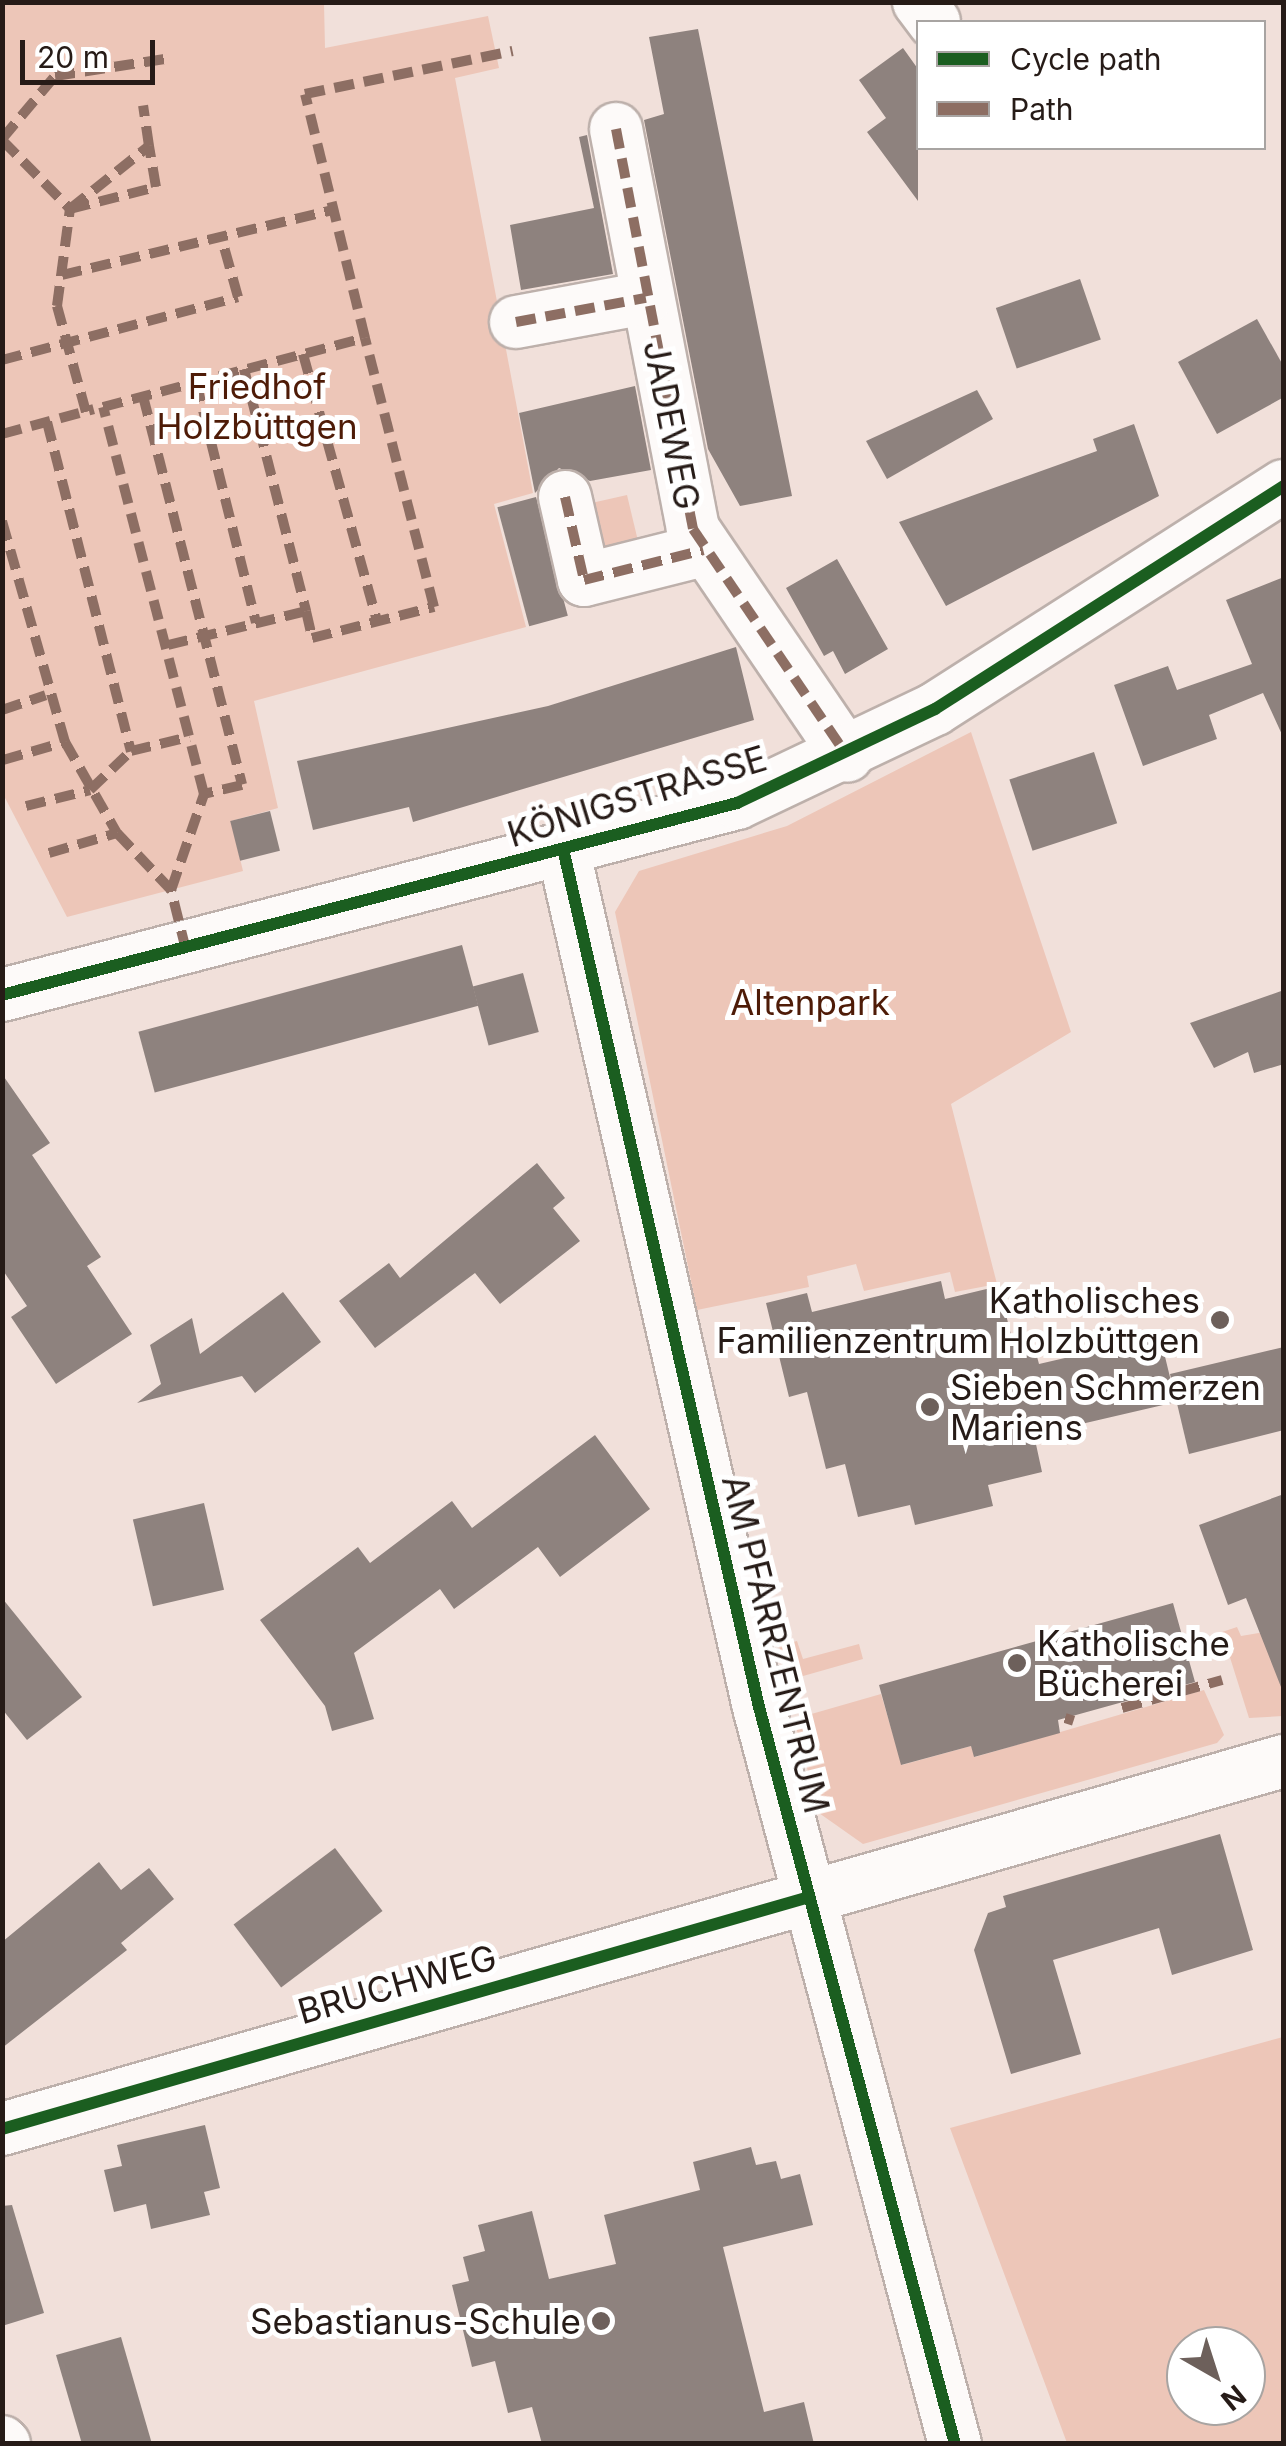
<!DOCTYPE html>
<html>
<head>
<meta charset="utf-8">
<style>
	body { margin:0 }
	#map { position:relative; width:1286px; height:2446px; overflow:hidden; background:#f1e0da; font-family:Inter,sans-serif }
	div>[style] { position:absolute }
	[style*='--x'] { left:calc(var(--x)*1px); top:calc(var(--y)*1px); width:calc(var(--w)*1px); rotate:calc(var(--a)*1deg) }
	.green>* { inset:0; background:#edc6b8 }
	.building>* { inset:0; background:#8e827e; transform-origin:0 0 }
	.roads { filter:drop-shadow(2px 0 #bdb0ab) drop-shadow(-2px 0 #bdb0ab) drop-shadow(0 2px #bdb0ab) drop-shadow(0 -2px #bdb0ab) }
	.street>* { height:52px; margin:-26px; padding:0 26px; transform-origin:26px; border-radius:26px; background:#fdfaf9 }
	.quiet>* { height:10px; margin-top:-5px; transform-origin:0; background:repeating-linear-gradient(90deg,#8d6e63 0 20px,transparent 0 30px) }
	.cycleway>* { height:12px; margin:-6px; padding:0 6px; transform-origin:6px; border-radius:6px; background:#1b5e20 }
	.dots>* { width:28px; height:28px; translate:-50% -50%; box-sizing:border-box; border:5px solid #fff; border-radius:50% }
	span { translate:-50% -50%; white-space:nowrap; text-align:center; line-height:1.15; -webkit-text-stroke:10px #fff; paint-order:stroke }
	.park-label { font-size:35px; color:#4e1b07 }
	.street-label { font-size:35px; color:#261b17 }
	.poi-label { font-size:35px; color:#261b17 }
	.right { translate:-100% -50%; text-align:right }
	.left { translate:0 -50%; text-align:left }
	.frame { position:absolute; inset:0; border:5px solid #261b17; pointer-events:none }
	.legend { position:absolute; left:916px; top:20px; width:350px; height:130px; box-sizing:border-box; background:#fff; border:2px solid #a8a4a2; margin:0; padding:12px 18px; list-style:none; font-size:30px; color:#261b17 }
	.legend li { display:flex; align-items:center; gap:20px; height:50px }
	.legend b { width:50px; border:2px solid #a8a4a2 }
	.north { position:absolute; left:1166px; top:2326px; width:100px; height:100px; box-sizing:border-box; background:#fff; border:2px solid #a8a4a2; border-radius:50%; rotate:141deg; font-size:28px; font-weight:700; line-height:40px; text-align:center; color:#261b17 }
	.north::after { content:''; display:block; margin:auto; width:35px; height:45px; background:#6d605b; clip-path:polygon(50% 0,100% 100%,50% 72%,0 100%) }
	.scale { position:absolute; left:20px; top:40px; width:135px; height:45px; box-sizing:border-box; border:5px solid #261b17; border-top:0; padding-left:12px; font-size:30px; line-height:35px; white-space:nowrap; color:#261b17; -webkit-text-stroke:8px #fff; paint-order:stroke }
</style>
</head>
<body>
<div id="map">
	<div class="green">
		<i style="clip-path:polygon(2px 3px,324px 3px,325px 48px,488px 16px,499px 68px,455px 78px,533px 493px,494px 504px,526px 627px,254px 701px,278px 808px,231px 821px,243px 871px,67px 917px,3px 794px)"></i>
		<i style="clip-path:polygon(627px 495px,638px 541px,604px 549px,587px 504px)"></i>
		<i style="clip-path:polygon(971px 732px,1071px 1032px,951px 1104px,997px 1284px,955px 1292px,950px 1272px,864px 1291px,856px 1264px,807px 1276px,809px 1287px,697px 1310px,615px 912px,639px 871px,787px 826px)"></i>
		<i style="clip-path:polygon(1237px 1627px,1241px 1636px,1283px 1629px,1283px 1716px,1249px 1718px,1222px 1632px)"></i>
		<i style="clip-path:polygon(797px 1641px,803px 1659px,859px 1644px,863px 1659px,789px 1680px,779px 1646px)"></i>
		<i style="clip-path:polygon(1204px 1690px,1224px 1735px,1217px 1743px,863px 1844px,819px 1813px,794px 1719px,881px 1694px,902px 1765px,971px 1746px,975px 1757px)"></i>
		<i style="clip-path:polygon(evenodd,1283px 2037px,1283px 2443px,1067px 2443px,950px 2128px,1283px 2037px,1186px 2346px,1246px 2346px,1246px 2406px,1186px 2406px,1186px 2346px)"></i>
	</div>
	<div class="building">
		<i style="clip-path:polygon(698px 29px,792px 496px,740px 506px,708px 449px,644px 120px,664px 114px,649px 37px)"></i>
		<i style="clip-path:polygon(903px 48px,918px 69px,918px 201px,867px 132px,886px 118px,859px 80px)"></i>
		<i style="clip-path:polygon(587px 135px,613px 274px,521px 290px,510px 225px,594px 208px,579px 137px)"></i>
		<i style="left:1080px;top:279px;width:64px;height:89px;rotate:71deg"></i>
		<i style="clip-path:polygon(1257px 319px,1284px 367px,1284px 397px,1217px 434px,1178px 362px)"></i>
		<i style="clip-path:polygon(635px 386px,651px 470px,590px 481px,559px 468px,535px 493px,519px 413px)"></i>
		<i style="clip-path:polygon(977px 390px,993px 419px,887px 479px,866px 441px)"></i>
		<i style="clip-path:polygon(1134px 424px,1159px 496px,946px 606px,899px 522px,1097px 451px,1093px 439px)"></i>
		<i style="left:536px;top:497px;width:123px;height:40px;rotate:75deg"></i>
		<i style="clip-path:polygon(837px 559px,888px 649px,845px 674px,833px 651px,824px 656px,786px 588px)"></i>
		<i style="clip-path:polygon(1284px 577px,1284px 739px,1263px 693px,1209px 715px,1217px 739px,1143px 766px,1114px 685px,1168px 666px,1177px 690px,1252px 664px,1226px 600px)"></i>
		<i style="clip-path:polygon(736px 647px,754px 720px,413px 822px,409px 807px,313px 830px,297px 761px,548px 706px)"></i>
		<i style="left:1094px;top:752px;width:75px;height:89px;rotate:72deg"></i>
		<i style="left:270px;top:811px;width:41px;height:41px;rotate:76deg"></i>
		<i style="left:462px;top:945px;width:63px;height:335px;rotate:75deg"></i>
		<i style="left:523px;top:973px;width:61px;height:52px;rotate:75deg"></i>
		<i style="clip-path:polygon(1284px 990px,1284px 1064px,1254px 1073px,1248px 1052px,1214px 1068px,1190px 1023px)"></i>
		<i style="clip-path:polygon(2px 1074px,50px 1143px,32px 1155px,101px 1257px,87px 1266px,132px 1334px,56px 1384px,11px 1317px,27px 1306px,2px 1269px)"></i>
		<i style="clip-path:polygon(537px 1163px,565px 1198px,553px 1208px,580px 1241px,500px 1304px,475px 1273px,375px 1348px,339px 1301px,389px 1263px,400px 1278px)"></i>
		<i style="clip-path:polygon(941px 1281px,945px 1299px,999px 1286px,1012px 1339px,1031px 1334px,1039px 1364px,1160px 1336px,1176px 1402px,1034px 1435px,1042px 1472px,988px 1485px,993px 1506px,915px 1525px,910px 1505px,858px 1517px,845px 1464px,826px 1469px,807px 1392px,789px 1397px,766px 1303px,807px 1293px,812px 1312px)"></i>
		<i style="clip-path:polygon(283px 1292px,321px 1342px,255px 1393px,242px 1376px,137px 1403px,161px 1384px,150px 1345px,192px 1318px,200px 1354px)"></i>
		<i style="clip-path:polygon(1284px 1347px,1284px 1430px,1189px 1454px,1170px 1374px)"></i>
		<i style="clip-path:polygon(595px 1435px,650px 1509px,560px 1577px,538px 1547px,454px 1609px,440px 1589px,354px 1653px,374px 1719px,332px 1731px,325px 1706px,260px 1620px,358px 1547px,370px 1563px,452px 1501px,472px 1528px)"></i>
		<i style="clip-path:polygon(1284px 1494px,1284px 1686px,1281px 1687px,1246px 1598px,1228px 1605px,1199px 1525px)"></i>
		<i style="left:204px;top:1503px;width:89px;height:73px;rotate:77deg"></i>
		<i style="clip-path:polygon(2px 1598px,82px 1697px,27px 1740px,2px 1709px)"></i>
		<i style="clip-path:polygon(1173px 1603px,1195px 1682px,1058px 1720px,1060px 1733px,974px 1757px,971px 1746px,901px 1765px,879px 1685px)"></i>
		<i style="clip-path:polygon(1220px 1834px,1253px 1950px,1172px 1975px,1159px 1928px,1053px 1960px,1081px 2054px,1011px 2074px,974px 1950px,988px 1913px,1006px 1907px,1003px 1896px)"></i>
		<i style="left:335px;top:1848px;width:79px;height:127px;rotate:53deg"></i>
		<i style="clip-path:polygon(99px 1862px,121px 1890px,149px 1868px,174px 1899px,121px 1943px,127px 1950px,2px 2048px,2px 1942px)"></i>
		<i style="clip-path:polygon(205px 2125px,220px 2188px,204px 2192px,210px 2215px,151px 2229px,146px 2204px,114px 2212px,104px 2170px,122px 2166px,117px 2145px)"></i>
		<i style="clip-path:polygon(751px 2147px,756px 2165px,776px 2161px,781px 2179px,800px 2174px,813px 2225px,723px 2247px,764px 2412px,804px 2402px,814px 2444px,542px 2444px,532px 2407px,508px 2413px,495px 2361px,472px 2367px,452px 2285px,469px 2281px,463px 2257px,485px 2251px,478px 2225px,532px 2211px,549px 2279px,616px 2264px,604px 2215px,700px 2190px,693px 2162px)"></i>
		<i style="clip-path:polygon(12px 2205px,44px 2313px,2px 2326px,2px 2206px)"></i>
		<i style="clip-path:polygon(121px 2337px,152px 2444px,82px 2444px,56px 2355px)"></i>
	</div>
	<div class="roads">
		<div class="street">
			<i style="--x:919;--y:2;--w:25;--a:53"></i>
			<i style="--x:616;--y:129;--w:407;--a:79.1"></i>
			<i style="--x:693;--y:529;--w:274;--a:55.8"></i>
			<i style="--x:516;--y:322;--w:132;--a:-10.5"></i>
			<i style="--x:565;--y:497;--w:85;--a:77.1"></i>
			<i style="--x:584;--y:580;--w:123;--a:-14.1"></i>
			<i style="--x:564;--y:853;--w:876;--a:77.14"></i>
			<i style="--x:759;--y:1707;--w:763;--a:75.11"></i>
			<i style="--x:2;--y:995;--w:760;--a:-14.64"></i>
			<i style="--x:737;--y:803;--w:219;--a:-25.4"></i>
			<i style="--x:935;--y:709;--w:414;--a:-32.6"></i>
			<i style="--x:2;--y:2129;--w:1334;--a:-16.02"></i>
			<i style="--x:2;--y:2442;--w:3;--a:45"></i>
		</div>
	</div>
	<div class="quiet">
		<i style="--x:616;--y:129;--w:407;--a:79.1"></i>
		<i style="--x:693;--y:529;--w:274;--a:55.8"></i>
		<i style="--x:2;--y:139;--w:82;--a:-49.9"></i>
		<i style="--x:55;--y:76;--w:111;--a:-8.8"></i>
		<i style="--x:2;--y:140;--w:97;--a:45.4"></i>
		<i style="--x:70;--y:209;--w:89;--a:-14.3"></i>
		<i style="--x:156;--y:187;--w:42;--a:-99.7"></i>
		<i style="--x:62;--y:275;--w:278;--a:-13.5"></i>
		<i style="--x:516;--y:322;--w:132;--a:-10.5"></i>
		<i style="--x:303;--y:354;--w:277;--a:74.5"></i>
		<i style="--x:2;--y:360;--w:244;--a:-14.9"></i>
		<i style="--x:238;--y:297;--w:63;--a:-105.6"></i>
		<i style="--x:244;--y:369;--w:250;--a:75.6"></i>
		<i style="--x:196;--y:382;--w:248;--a:76"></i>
		<i style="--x:143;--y:396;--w:401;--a:75.7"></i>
		<i style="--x:242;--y:785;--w:39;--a:167"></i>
		<i style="--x:86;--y:412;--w:110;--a:-105.3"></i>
		<i style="--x:57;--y:306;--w:98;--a:-82.4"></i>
		<i style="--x:70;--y:209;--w:101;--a:-38.6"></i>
		<i style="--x:149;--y:146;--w:41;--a:-98.3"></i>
		<i style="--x:47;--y:422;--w:340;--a:75.7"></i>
		<i style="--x:131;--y:751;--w:60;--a:-13.6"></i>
		<i style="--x:2;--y:434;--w:95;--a:-15.2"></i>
		<i style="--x:565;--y:497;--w:85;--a:77.1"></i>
		<i style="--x:584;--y:580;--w:123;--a:-14.1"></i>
		<i style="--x:2;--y:521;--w:230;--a:74.1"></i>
		<i style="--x:65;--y:742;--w:105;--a:60.3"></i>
		<i style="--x:117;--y:833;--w:79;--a:46.5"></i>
		<i style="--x:168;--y:645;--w:142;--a:-13.8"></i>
		<i style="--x:306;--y:611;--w:28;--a:77"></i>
		<i style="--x:312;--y:638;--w:126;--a:-14.3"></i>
		<i style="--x:434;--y:607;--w:278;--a:-104.4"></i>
		<i style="--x:2;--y:710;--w:46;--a:-18.8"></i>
		<i style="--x:3;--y:760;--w:65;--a:-16.2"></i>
		<i style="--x:26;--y:806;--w:66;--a:-14"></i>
		<i style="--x:90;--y:790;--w:57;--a:-43.6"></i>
		<i style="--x:49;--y:853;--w:71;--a:-16.4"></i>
		<i style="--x:186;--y:950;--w:62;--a:-104"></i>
		<i style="--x:171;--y:890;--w:102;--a:-71"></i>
		<i style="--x:204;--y:794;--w:400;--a:-104.6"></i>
		<i style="--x:103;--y:407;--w:271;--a:-14.8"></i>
		<i style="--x:365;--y:338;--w:251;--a:-103.8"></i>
		<i style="--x:305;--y:94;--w:212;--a:-11.7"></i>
		<i style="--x:1122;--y:1708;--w:104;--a:-15.6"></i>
		<i style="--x:1065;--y:1718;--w:9;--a:18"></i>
	</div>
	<div class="cycleway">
		<i style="--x:564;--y:853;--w:876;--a:77.14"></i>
		<i style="--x:759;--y:1707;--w:763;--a:75.11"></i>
		<i style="--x:2;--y:995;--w:760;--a:-14.64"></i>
		<i style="--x:737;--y:803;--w:219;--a:-25.4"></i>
		<i style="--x:935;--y:709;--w:414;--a:-32.6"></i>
		<i style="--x:2;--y:2129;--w:840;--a:-16.04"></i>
	</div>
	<div class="dots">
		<i style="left:1220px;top:1320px;background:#6d605b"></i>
		<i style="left:930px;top:1407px;background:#6d605b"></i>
		<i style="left:1017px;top:1663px;background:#6d605b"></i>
		<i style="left:601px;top:2321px;background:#6d605b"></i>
	</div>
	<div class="park-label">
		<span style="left:257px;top:406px">Friedhof<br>Holzbüttgen</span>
		<span style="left:810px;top:1002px">Altenpark</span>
	</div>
	<div class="street-label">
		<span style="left:672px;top:425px;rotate:79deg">JADEWEG</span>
		<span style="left:637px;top:796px;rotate:-17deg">KÖNIGSTRASSE</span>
		<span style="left:776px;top:1644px;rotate:76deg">AM PFARRZENTRUM</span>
		<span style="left:397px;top:1984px;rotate:-16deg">BRUCHWEG</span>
	</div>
	<div class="poi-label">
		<span class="right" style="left:1200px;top:1320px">Katholisches<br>Familienzentrum Holzbüttgen</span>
		<span class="left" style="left:950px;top:1407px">Sieben Schmerzen<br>Mariens</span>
		<span class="left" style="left:1037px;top:1663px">Katholische<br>Bücherei</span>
		<span class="right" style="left:581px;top:2321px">Sebastianus-Schule</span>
	</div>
	<div class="frame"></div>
	<ul class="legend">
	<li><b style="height:12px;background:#1b5e20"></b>Cycle path</li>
	<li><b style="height:12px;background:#8d6e63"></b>Path</li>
	</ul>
	<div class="north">N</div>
	<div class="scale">20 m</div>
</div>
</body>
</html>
